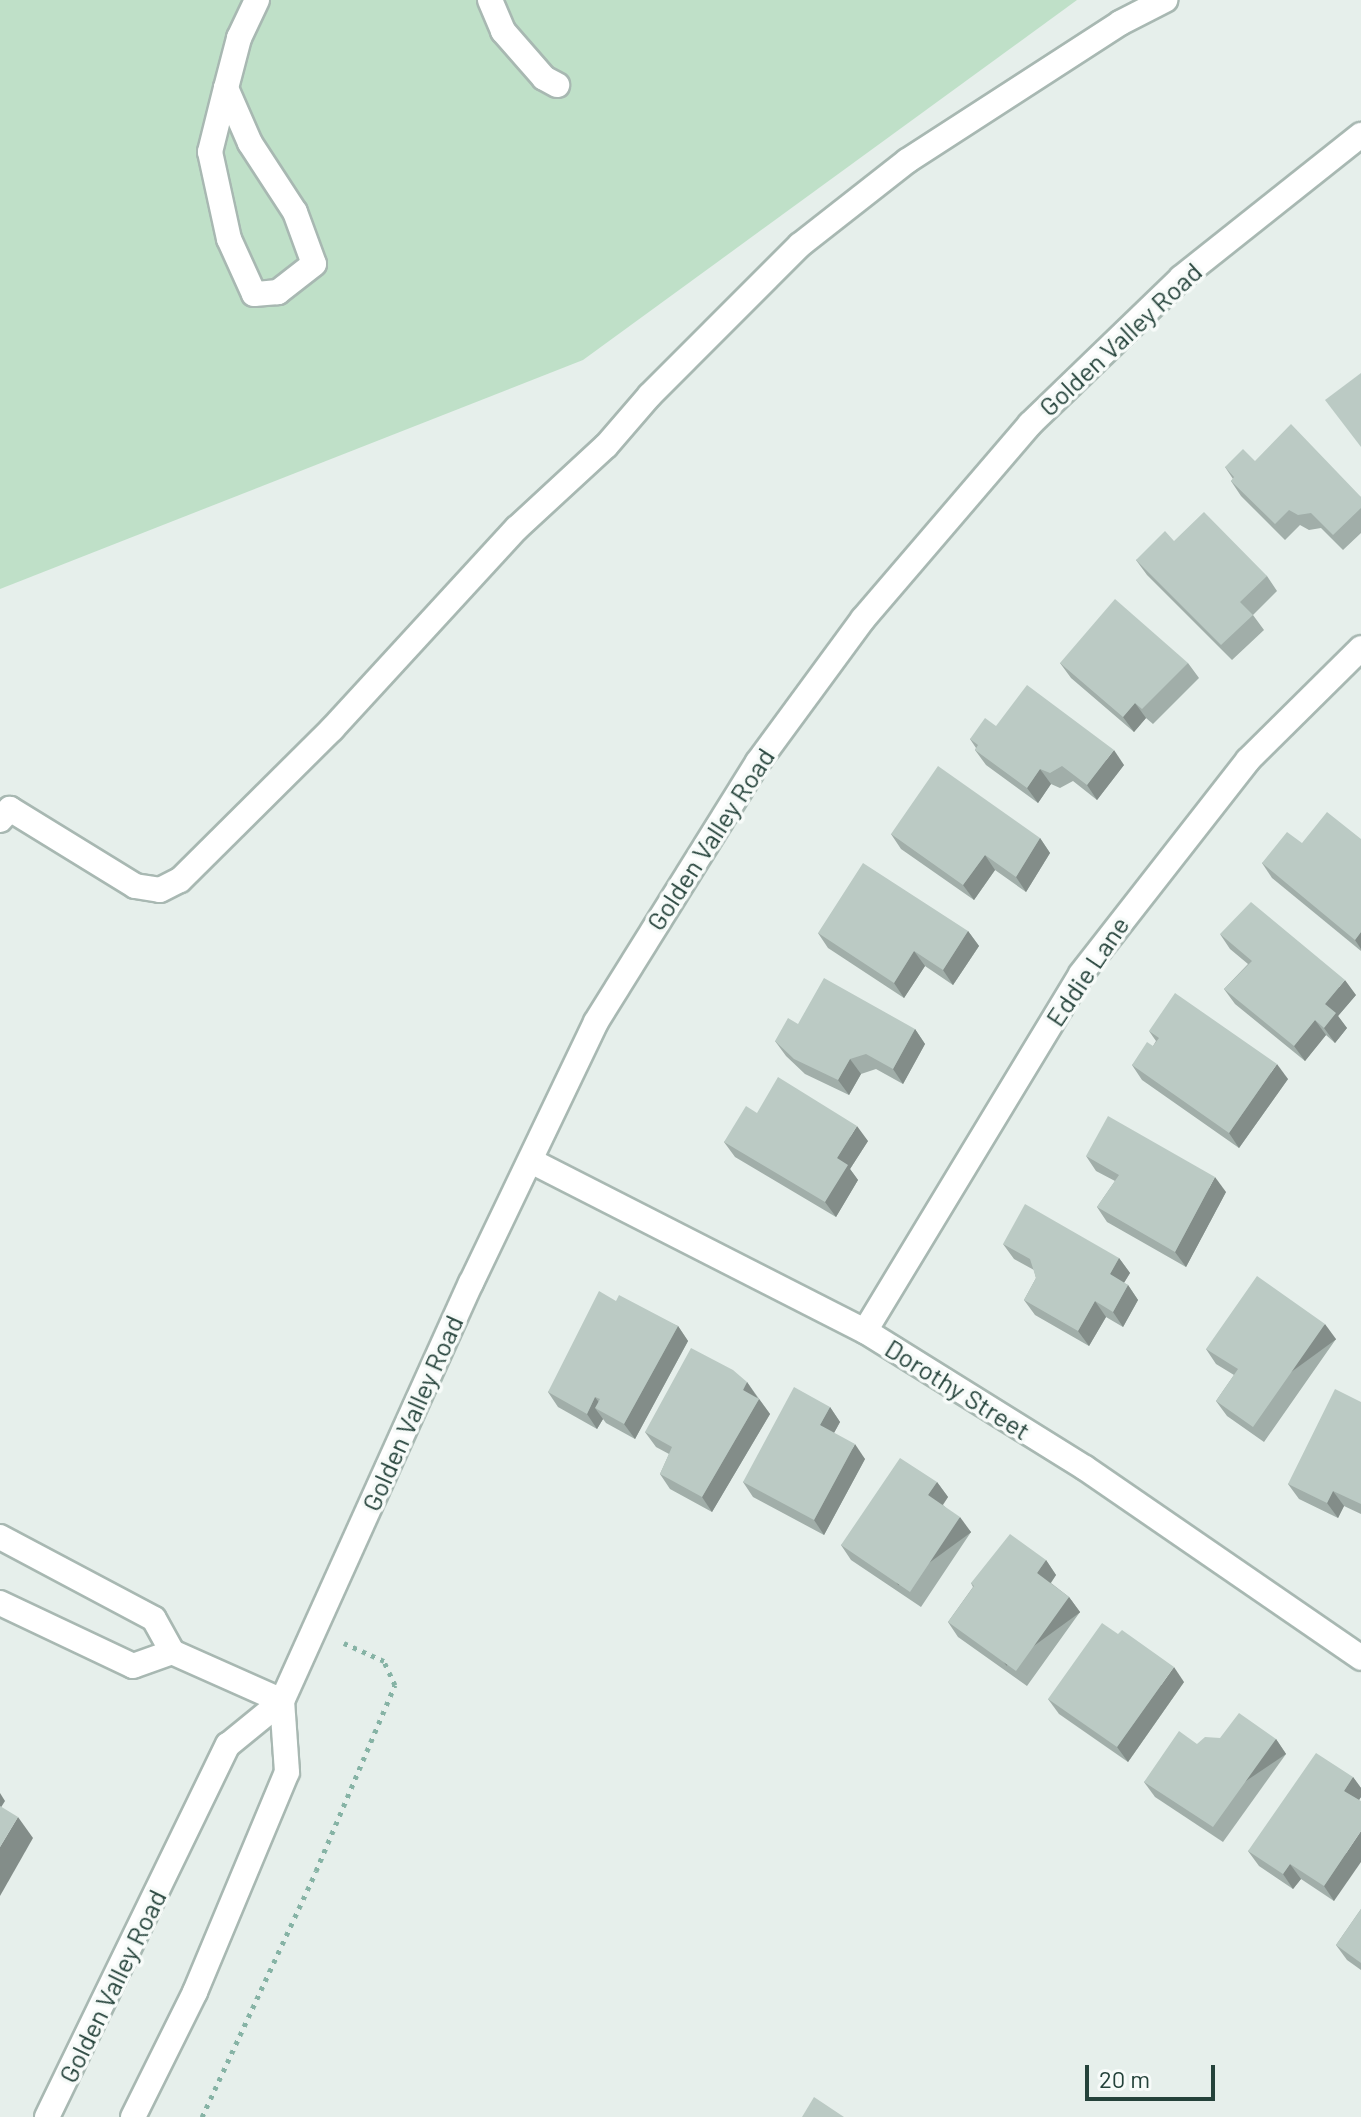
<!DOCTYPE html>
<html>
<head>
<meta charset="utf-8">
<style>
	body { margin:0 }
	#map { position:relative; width:1361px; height:2117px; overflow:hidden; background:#e6efeb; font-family:Barlow,sans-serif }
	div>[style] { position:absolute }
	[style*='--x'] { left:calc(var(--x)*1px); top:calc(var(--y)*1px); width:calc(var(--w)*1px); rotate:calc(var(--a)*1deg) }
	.green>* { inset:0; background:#bfe0c8 }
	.path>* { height:5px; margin-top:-2.5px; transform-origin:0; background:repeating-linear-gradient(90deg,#86b3a5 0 4px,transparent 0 10px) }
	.roads { filter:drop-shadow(2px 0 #a8b8b2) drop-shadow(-2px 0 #a8b8b2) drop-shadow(0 2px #a8b8b2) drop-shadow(0 -2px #a8b8b2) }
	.lane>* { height:24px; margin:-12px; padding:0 12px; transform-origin:12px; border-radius:12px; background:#fff }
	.street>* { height:24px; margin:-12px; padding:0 12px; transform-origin:12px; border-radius:12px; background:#fff }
	.secondary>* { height:24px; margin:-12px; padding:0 12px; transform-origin:12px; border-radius:12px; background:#fff }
	.wall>* { inset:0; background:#a1aea9 }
	.shaded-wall>* { inset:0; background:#838d89; transform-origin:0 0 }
	.building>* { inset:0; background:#bbcac4 }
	span { translate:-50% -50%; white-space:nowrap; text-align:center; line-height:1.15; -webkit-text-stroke:7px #f7fbf9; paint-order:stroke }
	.street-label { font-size:26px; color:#24423a }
	.scale { position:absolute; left:1085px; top:2065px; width:130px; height:36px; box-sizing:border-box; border:4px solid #24423a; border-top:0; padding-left:10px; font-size:24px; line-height:28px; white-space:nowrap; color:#24423a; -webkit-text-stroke:6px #f7fbf9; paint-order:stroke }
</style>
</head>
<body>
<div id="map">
	<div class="green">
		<i style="clip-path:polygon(0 0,1077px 0,583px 360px,0 589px)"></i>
	</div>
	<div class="path">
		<i style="--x:202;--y:2117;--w:271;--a:-65.1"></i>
		<i style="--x:316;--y:1871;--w:202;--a:-67"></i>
		<i style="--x:395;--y:1685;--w:26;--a:-115"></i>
		<i style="--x:384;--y:1661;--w:44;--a:-155.8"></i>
	</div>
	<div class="roads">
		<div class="lane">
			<i style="--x:490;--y:0;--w:34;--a:67"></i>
			<i style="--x:503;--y:31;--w:62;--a:48.9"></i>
			<i style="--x:544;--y:78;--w:15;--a:28"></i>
			<i style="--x:226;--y:88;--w:60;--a:66.4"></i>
			<i style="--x:250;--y:143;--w:82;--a:56.9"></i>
			<i style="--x:295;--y:212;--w:55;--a:69.9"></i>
			<i style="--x:314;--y:264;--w:46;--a:142.1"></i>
			<i style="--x:278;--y:292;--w:24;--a:175"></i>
			<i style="--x:254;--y:294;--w:60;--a:-114.4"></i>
			<i style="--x:229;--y:239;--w:89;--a:-102.3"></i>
			<i style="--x:210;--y:152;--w:66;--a:-76"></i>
			<i style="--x:226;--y:88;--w:52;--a:-75.4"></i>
			<i style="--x:239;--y:38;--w:42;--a:-64.7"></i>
			<i style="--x:0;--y:820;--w:15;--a:-48"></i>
			<i style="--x:10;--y:809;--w:147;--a:31.6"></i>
			<i style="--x:135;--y:886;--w:25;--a:9"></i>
			<i style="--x:160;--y:890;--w:22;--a:-27"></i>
			<i style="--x:180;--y:880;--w:214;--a:-44.8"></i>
			<i style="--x:332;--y:729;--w:273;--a:-47.4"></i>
			<i style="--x:517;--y:528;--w:121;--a:-42.7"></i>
			<i style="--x:606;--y:446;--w:67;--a:-49.2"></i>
			<i style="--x:650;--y:395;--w:212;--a:-45"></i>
			<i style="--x:800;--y:245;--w:136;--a:-38.1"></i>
			<i style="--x:907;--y:161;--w:254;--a:-32.9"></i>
			<i style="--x:1120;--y:23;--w:51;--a:-27.1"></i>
		</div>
		<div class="street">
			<i style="--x:531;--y:1161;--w:375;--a:27"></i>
			<i style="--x:865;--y:1331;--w:259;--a:31.9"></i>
			<i style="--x:1085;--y:1468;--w:335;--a:34.5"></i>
			<i style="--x:865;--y:1331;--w:417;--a:-58.8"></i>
			<i style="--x:1081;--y:974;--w:271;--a:-52"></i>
			<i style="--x:1248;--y:760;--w:159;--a:-44.7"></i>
			<i style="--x:0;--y:1537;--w:174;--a:28"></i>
			<i style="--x:154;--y:1619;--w:38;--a:61"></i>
			<i style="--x:172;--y:1652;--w:120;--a:24"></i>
			<i style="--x:0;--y:1603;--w:147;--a:25.3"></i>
			<i style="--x:133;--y:1666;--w:41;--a:-19.7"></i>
		</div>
		<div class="secondary">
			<i style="--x:47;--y:2117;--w:414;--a:-64.1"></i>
			<i style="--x:228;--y:1745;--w:70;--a:-39.2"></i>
			<i style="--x:282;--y:1701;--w:459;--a:-65.7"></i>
			<i style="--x:471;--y:1283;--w:289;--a:-64.4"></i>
			<i style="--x:596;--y:1022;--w:306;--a:-58.1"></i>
			<i style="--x:758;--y:762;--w:177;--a:-53.7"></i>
			<i style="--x:863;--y:619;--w:257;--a:-49.4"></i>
			<i style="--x:1030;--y:424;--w:210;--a:-44"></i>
			<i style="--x:1181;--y:278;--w:230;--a:-38.5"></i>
			<i style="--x:133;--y:2117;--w:140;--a:-63.6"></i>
			<i style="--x:195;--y:1992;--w:238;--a:-67.3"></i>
			<i style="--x:287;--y:1772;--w:71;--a:-94"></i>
		</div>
	</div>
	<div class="wall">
		<i style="clip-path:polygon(1255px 461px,1361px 497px,1361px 533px,1343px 550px,1321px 528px,1309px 530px,1300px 525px,1285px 540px,1241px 496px,1231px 481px,1233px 479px,1225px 467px)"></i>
		<i style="clip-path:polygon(1174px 541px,1267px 576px,1277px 591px,1253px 615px,1264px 630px,1232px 660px,1147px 575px,1136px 560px)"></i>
		<i style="clip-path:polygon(1060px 663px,1188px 663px,1199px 678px,1153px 724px,1146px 718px,1134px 732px,1071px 678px)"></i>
		<i style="clip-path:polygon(996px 726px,1124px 765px,1097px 800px,1073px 781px,1060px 788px,1051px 784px,1038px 803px,986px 765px,975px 750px,976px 748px,970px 739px)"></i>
		<i style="clip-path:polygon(891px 834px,1040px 838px,1050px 853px,1026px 892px,995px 870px,974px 900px,901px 849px)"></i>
		<i style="clip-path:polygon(1361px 839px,1361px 951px,1272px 878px,1262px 863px,1302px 843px)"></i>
		<i style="clip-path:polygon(968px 931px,979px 946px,953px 985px,925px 966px,904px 998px,828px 948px,818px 933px)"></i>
		<i style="clip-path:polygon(1220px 934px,1356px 995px,1338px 1016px,1347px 1028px,1335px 1043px,1326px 1035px,1305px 1061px,1235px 1004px,1224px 989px,1248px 964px,1230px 949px)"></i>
		<i style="clip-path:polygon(915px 1029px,925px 1044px,903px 1084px,876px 1069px,861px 1074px,849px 1095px,805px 1074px,786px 1056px,775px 1041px)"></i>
		<i style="clip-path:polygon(1149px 1031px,1288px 1079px,1239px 1148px,1142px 1080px,1132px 1065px,1153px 1046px,1156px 1041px)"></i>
		<i style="clip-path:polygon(757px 1113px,868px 1141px,850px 1169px,858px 1180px,836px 1217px,735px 1157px,724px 1142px)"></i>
		<i style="clip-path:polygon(1086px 1156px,1226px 1192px,1186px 1267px,1107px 1222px,1097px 1207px,1115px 1181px,1096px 1171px)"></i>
		<i style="clip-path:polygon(1003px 1244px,1119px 1258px,1130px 1273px,1124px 1283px,1128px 1285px,1138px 1300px,1123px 1327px,1106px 1317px,1089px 1346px,1035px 1315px,1024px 1300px,1036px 1278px,1034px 1270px,1014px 1259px)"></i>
		<i style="clip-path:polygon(616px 1301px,678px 1326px,688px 1341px,635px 1439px,606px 1423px,603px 1419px,597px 1429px,558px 1407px,548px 1392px)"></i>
		<i style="clip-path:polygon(1336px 1339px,1264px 1442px,1227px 1416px,1216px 1401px,1234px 1375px,1216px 1364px,1206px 1349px)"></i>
		<i style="clip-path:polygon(747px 1382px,770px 1414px,712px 1512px,670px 1489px,660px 1474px,669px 1454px,656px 1447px,645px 1432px)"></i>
		<i style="clip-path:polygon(1361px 1402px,1361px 1514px,1344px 1506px,1338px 1518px,1299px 1499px,1288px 1484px)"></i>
		<i style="clip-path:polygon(830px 1407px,840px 1422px,834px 1433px,865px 1459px,824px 1535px,753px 1497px,743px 1482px)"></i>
		<i style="clip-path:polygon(937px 1482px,948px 1497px,943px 1505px,971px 1532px,921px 1607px,851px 1560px,841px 1545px)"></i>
		<i style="clip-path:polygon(1046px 1560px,1056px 1575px,1051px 1583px,1069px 1597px,1080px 1612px,1027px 1686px,958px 1637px,948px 1622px,973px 1587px,971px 1583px)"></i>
		<i style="clip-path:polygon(1184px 1682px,1128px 1762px,1059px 1714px,1048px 1699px)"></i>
		<i style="clip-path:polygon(1276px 1739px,1286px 1754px,1223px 1842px,1155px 1797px,1144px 1782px,1197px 1744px)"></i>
		<i style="clip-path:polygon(1353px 1777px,1361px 1788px,1361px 1797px,1359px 1800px,1334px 1901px,1301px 1879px,1293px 1889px,1259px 1866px,1248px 1851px)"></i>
		<i style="clip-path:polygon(1361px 1909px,1361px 1970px,1347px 1960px,1336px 1945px)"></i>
	</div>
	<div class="shaded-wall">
		<i style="clip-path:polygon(1135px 703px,1146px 718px,1134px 732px,1123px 717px)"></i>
		<i style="clip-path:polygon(1114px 750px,1124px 765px,1097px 800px,1087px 785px)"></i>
		<i style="clip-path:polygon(1040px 769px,1051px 784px,1038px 803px,1027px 788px)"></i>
		<i style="clip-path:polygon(1040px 838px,1050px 853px,1026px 892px,1016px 877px)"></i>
		<i style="clip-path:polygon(985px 855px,995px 870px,974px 900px,963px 885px)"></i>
		<i style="clip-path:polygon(968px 931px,979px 946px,953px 985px,943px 970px)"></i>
		<i style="clip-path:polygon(1361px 932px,1361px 949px,1355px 940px)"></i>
		<i style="clip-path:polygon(914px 951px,925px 966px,904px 998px,894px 983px)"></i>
		<i style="clip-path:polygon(1345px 980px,1356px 995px,1338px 1016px,1347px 1028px,1335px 1043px,1324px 1028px,1325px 1004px)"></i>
		<i style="clip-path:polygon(1315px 1020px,1326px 1035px,1305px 1061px,1294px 1046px)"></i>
		<i style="clip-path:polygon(915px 1029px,925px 1044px,903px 1084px,893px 1069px)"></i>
		<i style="clip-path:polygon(850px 1059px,861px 1074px,849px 1095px,838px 1080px)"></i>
		<i style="clip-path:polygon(1277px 1064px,1288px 1079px,1239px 1148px,1229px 1133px)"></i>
		<i style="clip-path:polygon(857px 1126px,868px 1141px,850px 1169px,858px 1180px,836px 1217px,825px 1202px,837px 1158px)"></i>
		<i style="clip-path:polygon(1215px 1177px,1226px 1192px,1186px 1267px,1175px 1252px)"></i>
		<i style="clip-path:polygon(1119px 1258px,1130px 1273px,1120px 1289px,1110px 1274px)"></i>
		<i style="clip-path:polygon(1128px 1285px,1138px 1300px,1123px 1327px,1113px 1312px)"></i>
		<i style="clip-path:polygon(1095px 1301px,1106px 1317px,1089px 1346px,1078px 1331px)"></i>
		<i style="left:1325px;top:1324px;width:19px;height:126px;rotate:54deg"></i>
		<i style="clip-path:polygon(678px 1326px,688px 1341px,635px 1439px,624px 1424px)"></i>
		<i style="clip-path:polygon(747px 1382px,757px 1397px,753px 1405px,743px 1390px)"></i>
		<i style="clip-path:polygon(595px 1397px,606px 1412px,595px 1408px,603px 1419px,597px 1429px,587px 1414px)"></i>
		<i style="clip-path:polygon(759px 1399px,770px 1414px,712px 1512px,702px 1497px)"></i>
		<i style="clip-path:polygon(830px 1407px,840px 1422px,830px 1440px,820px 1425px)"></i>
		<i style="clip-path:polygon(855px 1444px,865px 1459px,824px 1535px,814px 1520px)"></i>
		<i style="clip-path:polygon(937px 1482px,948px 1497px,939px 1510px,928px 1495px)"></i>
		<i style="clip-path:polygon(1333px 1491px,1344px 1506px,1338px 1518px,1327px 1503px)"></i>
		<i style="left:960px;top:1517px;width:19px;height:90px;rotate:54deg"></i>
		<i style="clip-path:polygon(1046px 1560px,1056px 1575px,1047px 1588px,1037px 1573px)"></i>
		<i style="left:1069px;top:1597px;width:19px;height:91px;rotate:54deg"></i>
		<i style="clip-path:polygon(1174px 1667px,1184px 1682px,1128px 1762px,1117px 1747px)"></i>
		<i style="left:1276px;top:1739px;width:18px;height:108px;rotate:56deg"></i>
		<i style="clip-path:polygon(1353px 1777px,1361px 1788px,1361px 1797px,1355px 1806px,1344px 1791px)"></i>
		<i style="clip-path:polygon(0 1793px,5px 1801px,0 1809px)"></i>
		<i style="clip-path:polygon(18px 1817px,33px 1838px,0 1896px,0 1847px)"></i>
		<i style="clip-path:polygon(1361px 1831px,1361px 1862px,1334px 1901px,1324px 1886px)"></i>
		<i style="clip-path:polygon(1290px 1864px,1301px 1879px,1293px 1889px,1283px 1874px)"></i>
	</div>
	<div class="building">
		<i style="clip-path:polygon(1361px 373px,1361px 447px,1325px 400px)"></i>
		<i style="clip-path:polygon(1291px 424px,1361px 497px,1361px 508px,1333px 535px,1311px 513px,1298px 515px,1289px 510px,1275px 524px,1231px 481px,1234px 477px,1225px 467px,1243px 449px,1255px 461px)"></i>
		<i style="clip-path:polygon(1204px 512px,1267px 576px,1240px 602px,1253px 615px,1221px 645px,1136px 560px,1165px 531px,1174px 541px)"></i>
		<i style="clip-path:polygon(1115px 599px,1188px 663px,1142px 709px,1135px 703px,1123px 717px,1060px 663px)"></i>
		<i style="clip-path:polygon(1027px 685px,1114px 750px,1087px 785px,1062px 766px,1050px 773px,1040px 769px,1027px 788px,975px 750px,978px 745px,970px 739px,985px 718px,996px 726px)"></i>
		<i style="clip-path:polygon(938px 766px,1040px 838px,1016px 877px,985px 855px,963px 885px,891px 834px)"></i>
		<i style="clip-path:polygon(1327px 812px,1361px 839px,1361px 932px,1355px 940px,1262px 863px,1287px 832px,1302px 843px)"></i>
		<i style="clip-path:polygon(863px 863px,968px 931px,943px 970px,914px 951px,894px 983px,818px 933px)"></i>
		<i style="clip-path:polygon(1251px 902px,1345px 980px,1325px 1004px,1336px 1013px,1324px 1028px,1315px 1020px,1294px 1046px,1224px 989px,1252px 961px,1220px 934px)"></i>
		<i style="clip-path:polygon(824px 978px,915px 1029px,893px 1069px,866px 1054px,850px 1059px,838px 1080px,794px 1059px,775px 1041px,788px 1018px,798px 1024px)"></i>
		<i style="clip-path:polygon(1175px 993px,1277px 1064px,1229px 1133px,1132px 1065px,1147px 1042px,1153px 1046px,1159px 1038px,1149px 1031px)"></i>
		<i style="clip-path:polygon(778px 1077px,857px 1126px,837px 1158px,848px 1165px,825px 1202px,724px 1142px,746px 1106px,757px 1113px)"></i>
		<i style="clip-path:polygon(1108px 1116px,1215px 1177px,1175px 1252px,1097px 1207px,1119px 1175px,1086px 1156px)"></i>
		<i style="clip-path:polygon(1025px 1204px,1119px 1258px,1110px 1274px,1128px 1285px,1113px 1312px,1095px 1301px,1078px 1331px,1024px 1300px,1036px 1278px,1030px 1259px,1003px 1244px)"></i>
		<i style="clip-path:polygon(1257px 1276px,1325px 1324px,1253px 1427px,1216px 1401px,1238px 1369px,1206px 1349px)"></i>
		<i style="clip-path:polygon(599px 1291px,616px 1301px,619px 1295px,678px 1326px,624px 1424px,595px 1408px,600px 1399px,595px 1397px,587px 1414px,548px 1392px)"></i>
		<i style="clip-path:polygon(691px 1348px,733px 1370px,747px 1382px,743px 1390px,759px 1399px,702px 1497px,660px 1474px,672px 1447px,645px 1432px)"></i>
		<i style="clip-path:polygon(794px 1387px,830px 1407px,820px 1425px,855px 1444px,814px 1520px,743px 1482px)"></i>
		<i style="clip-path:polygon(1335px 1389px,1361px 1402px,1361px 1504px,1333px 1491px,1327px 1503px,1288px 1484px)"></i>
		<i style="clip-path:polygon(900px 1458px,937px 1482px,928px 1495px,960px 1517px,910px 1592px,841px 1545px)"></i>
		<i style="clip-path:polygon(1010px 1534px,1046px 1560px,1037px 1573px,1069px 1597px,1016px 1671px,948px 1622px,974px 1586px,971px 1583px)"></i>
		<i style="clip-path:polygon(1102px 1623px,1118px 1634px,1122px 1630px,1174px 1667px,1117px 1747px,1048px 1699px)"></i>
		<i style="clip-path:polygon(1239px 1713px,1276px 1739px,1213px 1827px,1144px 1782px,1179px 1731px,1197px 1744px,1205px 1737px,1220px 1738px)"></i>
		<i style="clip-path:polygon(1316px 1753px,1353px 1777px,1344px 1791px,1361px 1801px,1361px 1831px,1324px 1886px,1290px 1864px,1283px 1874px,1248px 1851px)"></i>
		<i style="clip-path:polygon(0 1806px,18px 1817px,0 1847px)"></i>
		<i style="clip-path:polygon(1361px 1909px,1361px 1963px,1336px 1945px)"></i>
		<i style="clip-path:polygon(814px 2097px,844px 2117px,802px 2117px)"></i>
	</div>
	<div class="street-label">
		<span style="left:1120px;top:339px;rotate:-43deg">Golden Valley Road</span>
		<span style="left:710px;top:839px;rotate:-57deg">Golden Valley Road</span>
		<span style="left:1087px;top:971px;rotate:-56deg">Eddie Lane</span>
		<span style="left:958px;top:1389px;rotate:32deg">Dorothy Street</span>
		<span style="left:412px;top:1413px;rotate:-66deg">Golden Valley Road</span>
		<span style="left:112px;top:1986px;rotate:-64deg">Golden Valley Road</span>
	</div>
	<div class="scale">20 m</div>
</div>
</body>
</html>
